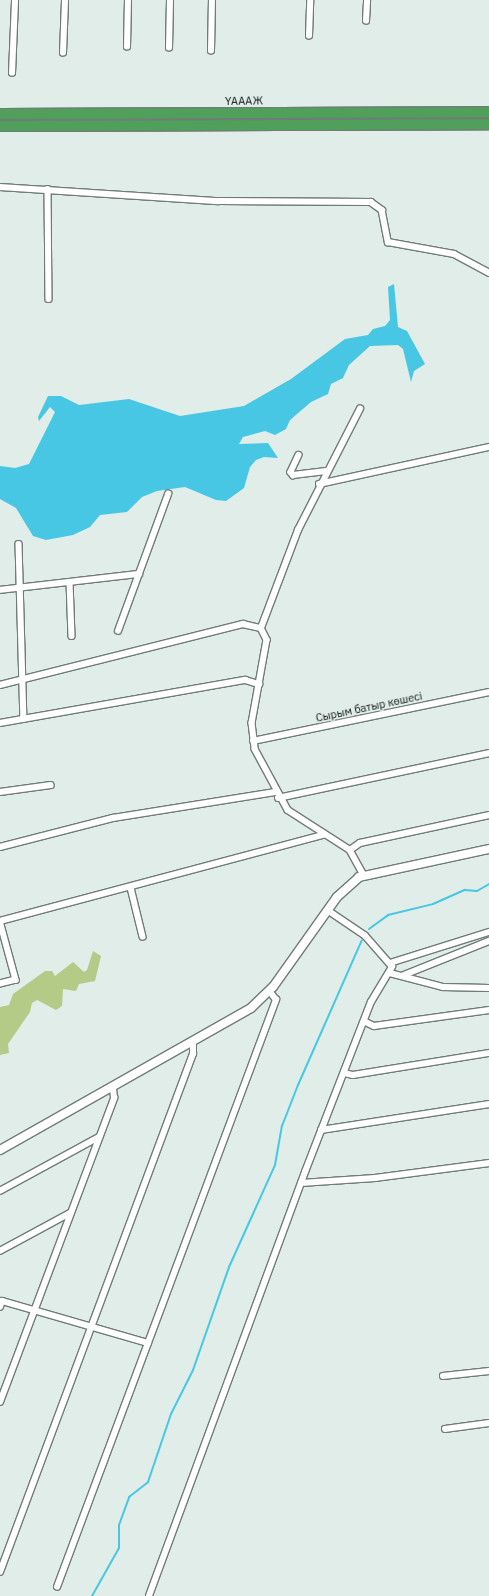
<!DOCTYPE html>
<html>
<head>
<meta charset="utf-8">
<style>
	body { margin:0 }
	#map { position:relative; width:489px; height:1596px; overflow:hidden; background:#e0ede8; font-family:"IBM Plex Sans",sans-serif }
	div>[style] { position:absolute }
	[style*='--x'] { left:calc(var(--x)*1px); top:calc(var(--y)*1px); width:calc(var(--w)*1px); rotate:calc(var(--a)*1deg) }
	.green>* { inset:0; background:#b4cb88 }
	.water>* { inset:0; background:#48c7e4 }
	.stream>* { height:2px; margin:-1px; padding:0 1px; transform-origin:1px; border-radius:1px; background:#48c7e4 }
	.roads { filter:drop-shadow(1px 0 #717c78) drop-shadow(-1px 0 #717c78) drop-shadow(0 1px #717c78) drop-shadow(0 -1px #717c78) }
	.street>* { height:5.5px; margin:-2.75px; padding:0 2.75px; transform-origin:2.75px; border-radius:2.75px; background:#fff }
	.secondary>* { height:8px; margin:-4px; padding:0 4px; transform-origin:4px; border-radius:4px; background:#fff }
	.highway>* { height:10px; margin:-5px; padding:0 5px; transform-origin:5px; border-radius:5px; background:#509f5b }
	span { translate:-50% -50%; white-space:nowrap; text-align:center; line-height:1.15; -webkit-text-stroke:3px #e0ede8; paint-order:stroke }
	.street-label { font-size:11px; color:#0e1211 }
</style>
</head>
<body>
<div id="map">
	<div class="green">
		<i style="clip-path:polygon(93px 951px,101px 956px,95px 981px,79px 984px,76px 991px,63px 989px,62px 1006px,56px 1010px,37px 1000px,32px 1003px,30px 1012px,8px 1044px,9px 1053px,0 1055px,0 1007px,9px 1005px,13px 994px,45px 971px,52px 971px,55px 976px,73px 962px,84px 972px,87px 970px)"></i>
	</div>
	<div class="water">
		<i style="clip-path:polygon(394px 284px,398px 327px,407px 331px,425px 364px,414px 371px,411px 382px,403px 349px,398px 345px,370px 346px,349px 365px,343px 378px,331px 384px,328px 394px,311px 402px,290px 420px,286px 429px,275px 435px,265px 431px,243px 437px,239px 444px,268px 443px,278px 458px,264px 457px,256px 460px,250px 467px,244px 488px,226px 501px,216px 500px,185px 487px,157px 491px,142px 497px,127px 512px,100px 515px,90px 527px,73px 535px,46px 540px,33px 536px,16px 508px,0 499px,0 466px,15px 468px,29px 464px,55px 412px,50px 407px,39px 421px,38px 417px,48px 396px,61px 396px,79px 405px,129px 399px,180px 416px,244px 406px,291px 379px,345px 339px,368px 335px,373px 329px,385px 326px,390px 320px,388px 287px)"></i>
	</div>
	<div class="stream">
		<i style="--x:369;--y:929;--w:24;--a:-36"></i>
		<i style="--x:388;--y:915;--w:46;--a:-13.7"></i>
		<i style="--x:433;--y:904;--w:35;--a:-24"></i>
		<i style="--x:465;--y:890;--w:12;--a:5"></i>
		<i style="--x:477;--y:891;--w:14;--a:-30"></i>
		<i style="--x:92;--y:1596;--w:55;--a:-60.6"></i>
		<i style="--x:119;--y:1548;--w:23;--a:-90"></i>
		<i style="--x:119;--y:1525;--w:30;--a:-70"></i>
		<i style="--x:129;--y:1497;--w:24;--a:-38"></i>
		<i style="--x:148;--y:1482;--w:72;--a:-71.3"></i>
		<i style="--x:171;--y:1414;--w:49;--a:-63.4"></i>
		<i style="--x:193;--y:1370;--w:109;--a:-70.7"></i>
		<i style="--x:229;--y:1267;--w:112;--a:-65.7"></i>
		<i style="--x:275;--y:1165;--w:40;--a:-80"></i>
		<i style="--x:282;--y:1126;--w:44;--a:-68.7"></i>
		<i style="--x:298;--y:1085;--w:158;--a:-66.2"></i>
	</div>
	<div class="roads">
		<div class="street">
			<i style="--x:366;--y:21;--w:21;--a:-87"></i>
			<i style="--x:309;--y:36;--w:36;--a:-88"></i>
			<i style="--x:127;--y:47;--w:47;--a:-88.8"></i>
			<i style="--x:169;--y:48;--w:48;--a:-88.8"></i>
			<i style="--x:211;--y:51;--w:51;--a:-88.9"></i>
			<i style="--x:63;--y:53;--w:53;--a:-87.8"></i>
			<i style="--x:12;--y:73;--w:73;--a:-87.6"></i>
			<i style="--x:0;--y:187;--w:219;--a:3.7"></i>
			<i style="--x:219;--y:201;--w:152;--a:0.4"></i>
			<i style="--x:371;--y:202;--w:14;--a:36"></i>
			<i style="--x:382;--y:210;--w:33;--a:79"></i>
			<i style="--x:388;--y:242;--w:67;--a:10.3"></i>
			<i style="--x:454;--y:254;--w:40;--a:28"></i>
			<i style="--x:48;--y:189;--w:110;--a:89.5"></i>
			<i style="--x:299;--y:455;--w:19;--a:115"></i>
			<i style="--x:291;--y:472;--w:4;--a:56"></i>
			<i style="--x:293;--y:475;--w:33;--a:-7"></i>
			<i style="--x:319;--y:484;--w:174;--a:-12.3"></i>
			<i style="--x:19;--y:544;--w:175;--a:88.4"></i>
			<i style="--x:70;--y:582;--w:54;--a:87.9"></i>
			<i style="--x:0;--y:590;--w:140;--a:-6.6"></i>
			<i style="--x:261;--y:628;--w:105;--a:-69.3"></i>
			<i style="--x:298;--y:530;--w:136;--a:-62.9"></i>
			<i style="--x:118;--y:631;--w:146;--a:-69.9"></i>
			<i style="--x:0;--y:685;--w:251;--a:-14.1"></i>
			<i style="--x:243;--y:624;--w:18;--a:13"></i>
			<i style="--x:261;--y:628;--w:13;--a:63"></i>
			<i style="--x:267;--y:640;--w:84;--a:100.2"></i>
			<i style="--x:252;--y:723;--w:26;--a:83"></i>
			<i style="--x:255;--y:749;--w:69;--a:61.6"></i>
			<i style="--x:288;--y:810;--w:74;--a:32.8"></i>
			<i style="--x:350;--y:850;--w:29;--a:61"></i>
			<i style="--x:0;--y:723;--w:249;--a:-10"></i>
			<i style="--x:245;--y:680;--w:15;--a:16"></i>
			<i style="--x:253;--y:741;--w:241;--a:-11.7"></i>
			<i style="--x:0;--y:792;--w:51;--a:-7.8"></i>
			<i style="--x:278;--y:798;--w:216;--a:-12"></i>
			<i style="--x:0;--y:847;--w:117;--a:-14.4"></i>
			<i style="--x:113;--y:818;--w:164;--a:-9.1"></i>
			<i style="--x:350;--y:850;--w:12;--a:-35"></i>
			<i style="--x:360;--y:843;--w:132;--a:-12.2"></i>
			<i style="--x:131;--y:888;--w:50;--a:76.2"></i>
			<i style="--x:0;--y:921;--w:335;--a:-14.9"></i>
			<i style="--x:0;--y:921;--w:61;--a:74.8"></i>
			<i style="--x:16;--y:980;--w:16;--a:166"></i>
			<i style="--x:390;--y:963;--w:104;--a:-17.4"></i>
			<i style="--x:390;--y:973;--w:55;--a:14.8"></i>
			<i style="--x:443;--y:987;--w:46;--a:1.2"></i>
			<i style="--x:404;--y:975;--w:92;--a:-21.8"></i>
			<i style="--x:364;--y:1021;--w:11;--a:27"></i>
			<i style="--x:374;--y:1026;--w:116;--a:-7.9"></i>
			<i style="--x:345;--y:1073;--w:8;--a:14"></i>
			<i style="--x:353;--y:1075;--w:138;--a:-9.2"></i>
			<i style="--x:321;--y:1130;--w:170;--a:-8.8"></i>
			<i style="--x:301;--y:1183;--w:74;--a:-3.9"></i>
			<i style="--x:375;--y:1178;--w:115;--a:-7.5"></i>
			<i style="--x:0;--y:1191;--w:113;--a:-28.6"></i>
			<i style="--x:0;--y:1251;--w:80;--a:-28.5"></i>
			<i style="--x:0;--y:1307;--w:6;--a:-72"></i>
			<i style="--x:2;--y:1301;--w:152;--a:16"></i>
			<i style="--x:443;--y:1376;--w:46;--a:-6.2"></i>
			<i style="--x:0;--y:1402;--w:325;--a:-69.4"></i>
			<i style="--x:114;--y:1098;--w:9;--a:-96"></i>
			<i style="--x:445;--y:1429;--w:44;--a:-7.8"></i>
			<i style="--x:0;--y:1572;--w:553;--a:-69.57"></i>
			<i style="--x:193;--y:1054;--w:12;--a:-90"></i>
			<i style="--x:57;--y:1587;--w:627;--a:-69.54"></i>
			<i style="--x:276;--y:1000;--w:11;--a:-128"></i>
			<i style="--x:149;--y:1596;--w:452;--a:-69.8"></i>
			<i style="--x:305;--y:1172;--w:182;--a:-68.8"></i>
			<i style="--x:371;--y:1002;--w:41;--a:-59"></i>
			<i style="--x:392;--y:967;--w:41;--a:-131.1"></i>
			<i style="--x:365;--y:936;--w:45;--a:-146"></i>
		</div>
		<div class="secondary">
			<i style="--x:0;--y:1150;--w:288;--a:-29.5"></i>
			<i style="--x:251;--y:1008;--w:30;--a:-44"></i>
			<i style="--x:273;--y:987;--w:110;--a:-54.6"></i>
			<i style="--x:337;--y:897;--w:30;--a:-42"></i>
			<i style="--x:359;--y:877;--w:133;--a:-12.2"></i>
		</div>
		<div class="highway">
			<i style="--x:0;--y:114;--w:489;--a:-0.2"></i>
			<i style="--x:0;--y:126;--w:489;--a:-0.2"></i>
		</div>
	</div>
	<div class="street-label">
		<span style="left:244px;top:101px;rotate:-1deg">ҮАААЖ</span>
		<span style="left:369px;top:707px;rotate:-12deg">Сырым батыр көшесі</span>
	</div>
</div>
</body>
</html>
